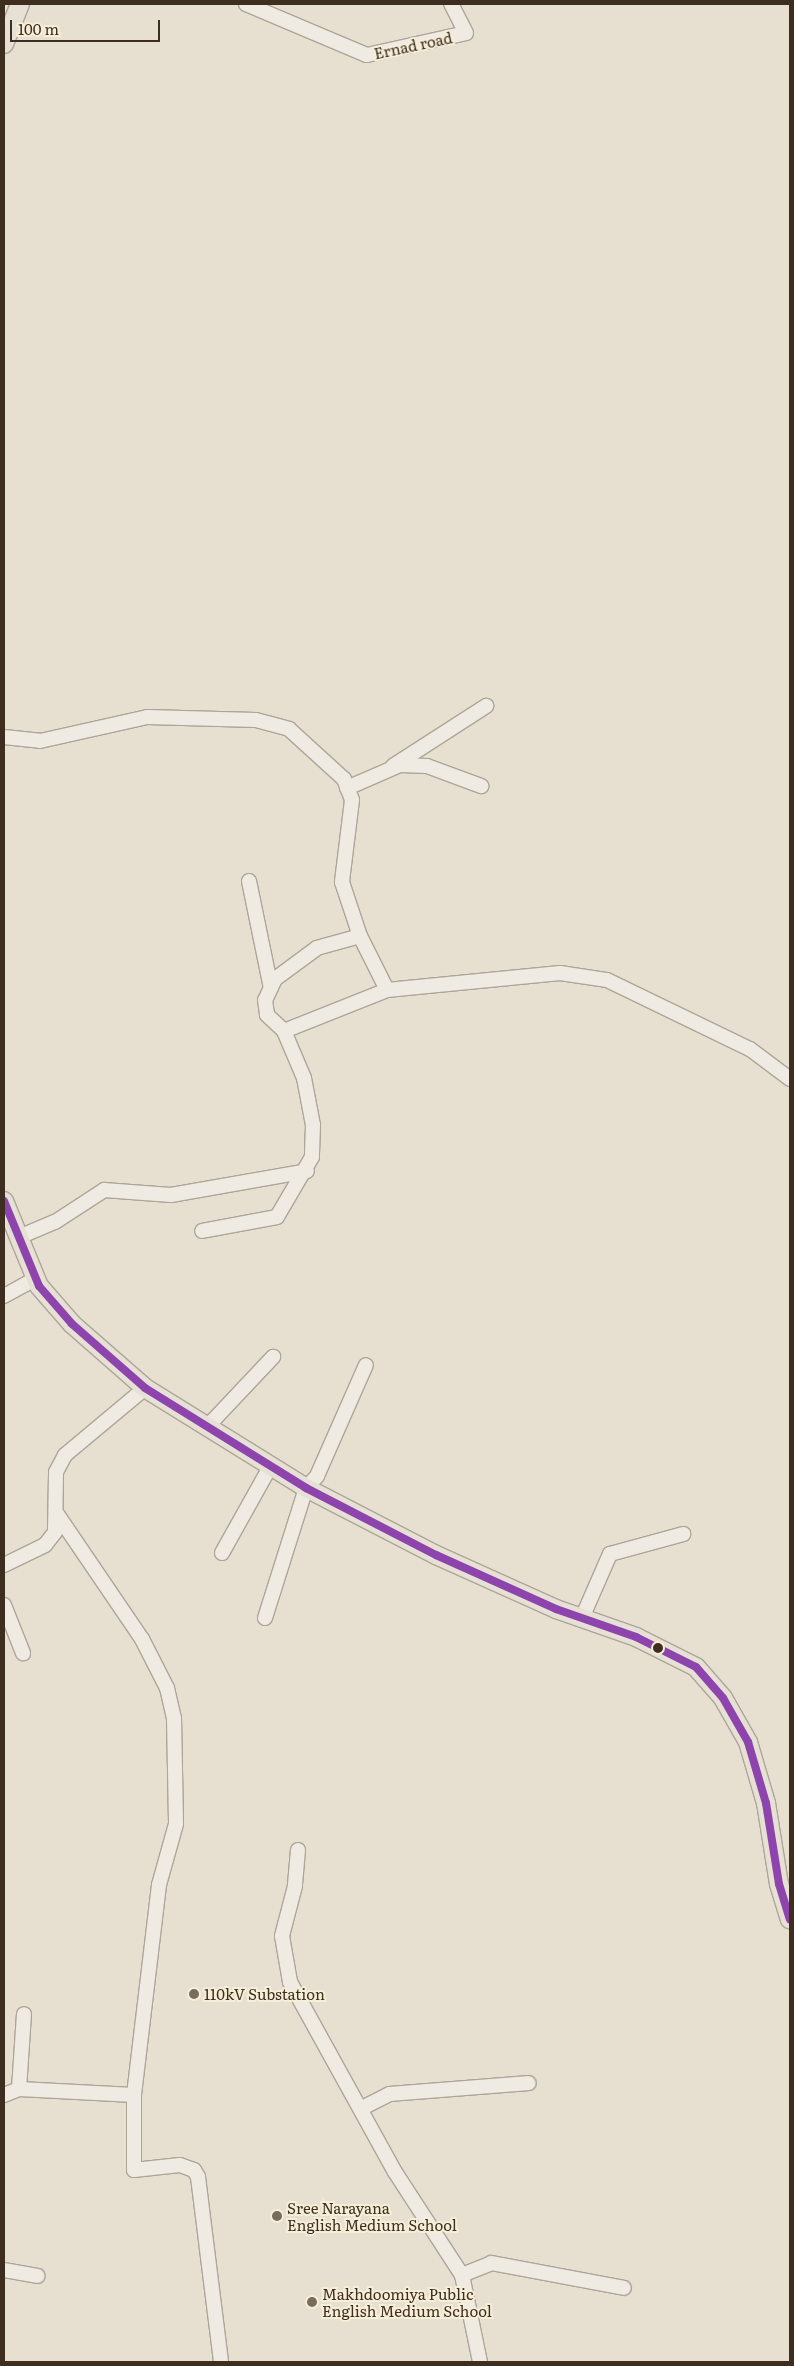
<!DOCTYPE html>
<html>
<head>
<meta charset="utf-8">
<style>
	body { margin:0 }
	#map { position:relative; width:794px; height:2366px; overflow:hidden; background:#e7e0d1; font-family:Literata,serif }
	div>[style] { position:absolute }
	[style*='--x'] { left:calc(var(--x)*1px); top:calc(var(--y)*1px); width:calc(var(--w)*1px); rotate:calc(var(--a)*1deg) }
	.roads { filter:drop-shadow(1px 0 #ada599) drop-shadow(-1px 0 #ada599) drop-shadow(0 1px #ada599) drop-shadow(0 -1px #ada599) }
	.minor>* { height:14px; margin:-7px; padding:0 7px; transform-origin:7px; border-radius:7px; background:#efebe3 }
	.major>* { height:18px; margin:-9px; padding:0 9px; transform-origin:9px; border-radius:9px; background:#e6e1d4 }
	.bus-1>* { height:8px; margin:-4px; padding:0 4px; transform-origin:4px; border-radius:4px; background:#8e44ad }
	.dots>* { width:14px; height:14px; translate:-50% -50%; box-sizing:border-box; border:2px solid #f7eed8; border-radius:50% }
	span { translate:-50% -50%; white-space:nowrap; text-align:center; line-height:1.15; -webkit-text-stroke:4px #f7eed8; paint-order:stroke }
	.street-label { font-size:15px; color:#3d2e20 }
	.poi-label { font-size:15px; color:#3d2e20 }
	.left { translate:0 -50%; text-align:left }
	.frame { position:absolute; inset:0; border:5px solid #3d2e20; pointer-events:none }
	.scale { position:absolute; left:10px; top:20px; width:150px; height:22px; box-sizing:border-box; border:2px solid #3d2e20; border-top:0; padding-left:6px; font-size:15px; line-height:18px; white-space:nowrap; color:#3d2e20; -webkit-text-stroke:4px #f7eed8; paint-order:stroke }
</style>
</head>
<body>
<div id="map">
	<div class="roads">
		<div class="minor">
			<i style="--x:246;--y:4;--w:131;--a:22.9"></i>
			<i style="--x:367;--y:55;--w:101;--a:-12.5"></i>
			<i style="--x:466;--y:33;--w:33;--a:-117"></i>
			<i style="--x:4;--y:737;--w:36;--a:6"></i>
			<i style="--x:40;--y:741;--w:110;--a:-12.6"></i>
			<i style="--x:147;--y:717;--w:109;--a:1.6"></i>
			<i style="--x:256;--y:720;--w:34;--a:15"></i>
			<i style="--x:289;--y:729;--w:74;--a:42.3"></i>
			<i style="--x:344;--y:779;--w:22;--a:69"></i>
			<i style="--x:352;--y:800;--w:83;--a:97"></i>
			<i style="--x:342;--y:882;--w:57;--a:71.6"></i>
			<i style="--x:360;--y:936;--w:45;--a:164.4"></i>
			<i style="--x:317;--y:948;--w:52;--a:143.6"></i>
			<i style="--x:275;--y:979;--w:23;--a:115"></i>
			<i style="--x:265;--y:1000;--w:15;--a:82"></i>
			<i style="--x:267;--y:1015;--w:23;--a:43"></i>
			<i style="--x:284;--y:1031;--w:51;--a:66.9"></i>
			<i style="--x:304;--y:1078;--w:48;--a:79.2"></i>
			<i style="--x:313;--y:1125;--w:32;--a:92"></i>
			<i style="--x:312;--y:1157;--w:69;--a:120.3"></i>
			<i style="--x:277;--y:1217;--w:76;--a:169.4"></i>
			<i style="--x:393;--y:766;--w:111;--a:-32.8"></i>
			<i style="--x:347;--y:788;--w:58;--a:-23.5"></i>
			<i style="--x:400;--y:765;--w:27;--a:2"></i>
			<i style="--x:427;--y:766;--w:58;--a:20.3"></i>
			<i style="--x:249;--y:881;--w:109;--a:78.4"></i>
			<i style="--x:360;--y:936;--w:60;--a:63.4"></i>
			<i style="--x:284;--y:1031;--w:111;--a:-21.7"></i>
			<i style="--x:387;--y:990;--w:174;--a:-5.6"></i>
			<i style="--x:560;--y:973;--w:48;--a:8.5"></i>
			<i style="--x:607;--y:980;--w:159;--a:25.8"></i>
			<i style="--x:750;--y:1049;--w:50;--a:36.9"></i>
			<i style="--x:19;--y:1237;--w:39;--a:-23"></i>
			<i style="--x:55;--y:1222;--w:59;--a:-33.1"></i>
			<i style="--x:104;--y:1190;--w:67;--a:4.3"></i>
			<i style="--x:171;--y:1195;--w:138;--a:-10"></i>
			<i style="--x:4;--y:1296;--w:35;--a:-29"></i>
			<i style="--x:206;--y:1428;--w:98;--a:-46.7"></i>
			<i style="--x:57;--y:1514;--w:151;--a:55.8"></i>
			<i style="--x:142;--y:1639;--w:55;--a:63"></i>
			<i style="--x:167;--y:1688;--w:31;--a:77"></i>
			<i style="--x:174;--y:1718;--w:106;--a:88.9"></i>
			<i style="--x:176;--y:1824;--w:63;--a:105.6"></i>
			<i style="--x:159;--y:1885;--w:211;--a:96.8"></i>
			<i style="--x:222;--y:1553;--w:98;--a:-60.8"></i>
			<i style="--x:4;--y:1565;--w:46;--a:-26"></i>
			<i style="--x:45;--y:1545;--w:16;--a:-52"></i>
			<i style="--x:55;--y:1532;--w:60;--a:-89"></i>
			<i style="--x:56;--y:1472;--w:19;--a:-62"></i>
			<i style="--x:65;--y:1455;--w:104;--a:-39.9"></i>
			<i style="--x:4;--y:1605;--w:52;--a:68.4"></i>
			<i style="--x:265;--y:1618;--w:136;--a:-72.5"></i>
			<i style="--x:306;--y:1488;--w:16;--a:-47"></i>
			<i style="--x:317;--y:1476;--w:121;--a:-66.2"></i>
			<i style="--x:582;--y:1618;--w:70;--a:-66.4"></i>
			<i style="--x:610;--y:1554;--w:76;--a:-15.3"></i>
			<i style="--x:298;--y:1850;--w:36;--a:95"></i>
			<i style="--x:295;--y:1886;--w:52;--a:104.6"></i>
			<i style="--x:282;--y:1936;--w:47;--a:80.1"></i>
			<i style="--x:290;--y:1982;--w:217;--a:61.1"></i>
			<i style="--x:395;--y:2172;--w:123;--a:57"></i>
			<i style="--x:462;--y:2275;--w:89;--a:78.3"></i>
			<i style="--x:19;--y:2089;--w:75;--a:-86.2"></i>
			<i style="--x:4;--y:2095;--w:16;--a:-22"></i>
			<i style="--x:19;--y:2089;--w:115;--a:3"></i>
			<i style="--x:134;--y:2095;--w:75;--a:90"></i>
			<i style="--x:134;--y:2170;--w:46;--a:-6.2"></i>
			<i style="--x:180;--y:2165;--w:15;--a:20"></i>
			<i style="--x:194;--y:2170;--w:8;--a:60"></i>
			<i style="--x:198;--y:2177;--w:186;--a:82.9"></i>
			<i style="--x:362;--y:2108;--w:31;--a:-27"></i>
			<i style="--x:390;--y:2094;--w:139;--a:-4.5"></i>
			<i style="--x:4;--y:2270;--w:34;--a:10"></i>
			<i style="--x:462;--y:2275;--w:31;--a:-22"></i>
			<i style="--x:491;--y:2263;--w:135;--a:10.6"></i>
		</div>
		<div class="major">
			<i style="--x:4;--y:44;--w:43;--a:-68.2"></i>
			<i style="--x:4;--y:1201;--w:92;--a:67.6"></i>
			<i style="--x:39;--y:1286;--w:50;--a:49"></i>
			<i style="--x:72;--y:1324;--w:97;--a:41.2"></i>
			<i style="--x:145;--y:1388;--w:190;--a:31.8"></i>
			<i style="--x:306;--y:1488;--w:146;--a:27.3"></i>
			<i style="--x:436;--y:1555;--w:132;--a:24.2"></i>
			<i style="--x:556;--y:1609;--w:85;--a:19.3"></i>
			<i style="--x:636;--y:1637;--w:67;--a:26.6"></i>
			<i style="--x:696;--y:1667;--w:41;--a:48.9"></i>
			<i style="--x:723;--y:1698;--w:51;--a:60.4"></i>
			<i style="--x:748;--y:1742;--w:64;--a:73.6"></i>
			<i style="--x:766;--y:1803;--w:82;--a:80.9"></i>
			<i style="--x:779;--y:1884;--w:37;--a:73"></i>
		</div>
	</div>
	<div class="bus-1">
		<i style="--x:4;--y:1201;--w:92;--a:67.6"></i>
		<i style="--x:39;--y:1286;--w:50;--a:49"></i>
		<i style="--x:72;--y:1324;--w:97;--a:41.2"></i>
		<i style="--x:145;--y:1388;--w:190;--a:31.8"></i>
		<i style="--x:306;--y:1488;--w:146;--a:27.3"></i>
		<i style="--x:436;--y:1555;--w:132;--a:24.2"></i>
		<i style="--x:556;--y:1609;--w:85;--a:19.3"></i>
		<i style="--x:636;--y:1637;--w:67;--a:26.6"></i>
		<i style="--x:696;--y:1667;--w:41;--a:48.9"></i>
		<i style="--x:723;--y:1698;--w:51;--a:60.4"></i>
		<i style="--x:748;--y:1742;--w:64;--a:73.6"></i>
		<i style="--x:766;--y:1803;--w:82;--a:80.9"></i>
		<i style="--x:779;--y:1884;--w:37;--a:73"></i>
	</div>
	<div class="dots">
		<i style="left:658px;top:1648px;background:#3d2e20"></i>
		<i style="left:194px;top:1994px;background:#786c5e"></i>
		<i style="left:277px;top:2216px;background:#786c5e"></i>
		<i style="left:312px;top:2302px;background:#786c5e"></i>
	</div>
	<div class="street-label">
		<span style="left:413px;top:45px;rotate:-12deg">Ernad road</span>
	</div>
	<div class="poi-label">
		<span class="left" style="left:204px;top:1994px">110kV Substation</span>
		<span class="left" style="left:287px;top:2216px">Sree Narayana<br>English Medium School</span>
		<span class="left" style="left:322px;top:2302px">Makhdoomiya Public<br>English Medium School</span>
	</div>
	<div class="frame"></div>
	<div class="scale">100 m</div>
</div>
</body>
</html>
